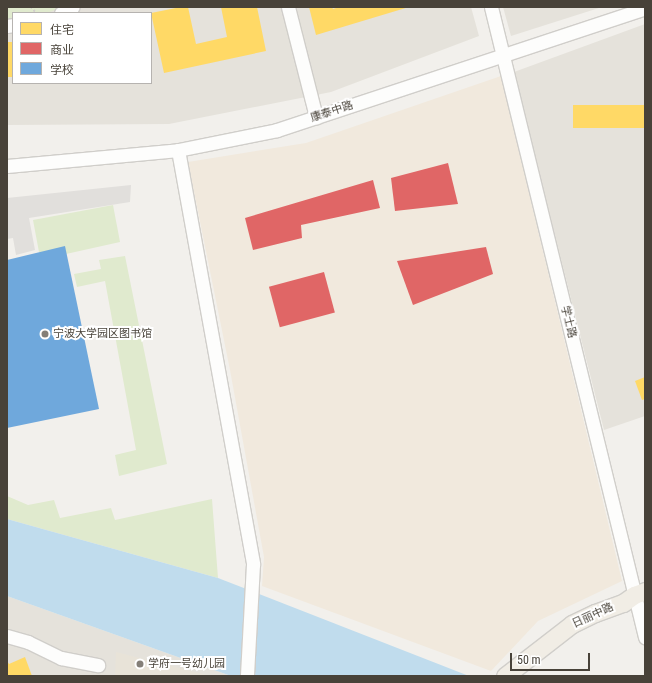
<!DOCTYPE html>
<html>
<head>
<meta charset="utf-8">
<style>
	body { margin:0 }
	#map { position:relative; width:652px; height:683px; overflow:hidden; background:#f2f0ec; font-family:"Roboto Condensed","Noto Sans SC",sans-serif }
	div>[style] { position:absolute }
	[style*='--x'] { left:calc(var(--x)*1px); top:calc(var(--y)*1px); width:calc(var(--w)*1px); rotate:calc(var(--a)*1deg) }
	.residential>* { inset:0; background:#e5e2db }
	.commercial>* { inset:0; background:#f1e9dd }
	.education>* { inset:0; background:#e8e3d8 }
	.green>* { inset:0; background:#e0eace }
	.parking>* { inset:0; background:#e1dfdc }
	.water>* { inset:0; background:#c0dced }
	.homes>* { inset:0; background:#ffd966; transform-origin:0 0 }
	.shops>* { inset:0; background:#e06666; transform-origin:0 0 }
	.schools>* { inset:0; background:#6fa8dc }
	.path>* { height:2px; margin-top:-1px; transform-origin:0; background:repeating-linear-gradient(90deg,#d2d0cb 0 2px,transparent 0 4px) }
	.roads { filter:drop-shadow(1px 0 #d0ceca) drop-shadow(-1px 0 #d0ceca) drop-shadow(0 1px #d0ceca) drop-shadow(0 -1px #d0ceca) }
	.minor>* { height:13px; margin:-6.5px; padding:0 6.5px; transform-origin:6.5px; border-radius:6.5px; background:#fdfdfc }
	.major>* { height:17px; margin:-8.5px; padding:0 8.5px; transform-origin:8.5px; border-radius:8.5px; background:#f1ede5 }
	.dots>* { width:11px; height:11px; translate:-50% -50%; box-sizing:border-box; border:2px solid #fff; border-radius:50% }
	span { translate:-50% -50%; white-space:nowrap; text-align:center; line-height:1.15; -webkit-text-stroke:4px #fff; paint-order:stroke }
	.street-label { font-size:11px; color:#484239 }
	.poi-label { font-size:11px; color:#484239 }
	.left { translate:0 -50%; text-align:left }
	.frame { position:absolute; inset:0; border:8px solid #484239; pointer-events:none }
	.legend { position:absolute; left:12px; top:12px; width:140px; height:72px; box-sizing:border-box; background:#fff; border:1px solid #b6b3b0; margin:0; padding:5px 7px; list-style:none; font-size:12px; color:#484239 }
	.legend li { display:flex; align-items:center; gap:8px; height:20px }
	.legend b { width:20px; border:1px solid #b6b3b0 }
	.scale { position:absolute; left:510px; top:653px; width:80px; height:18px; box-sizing:border-box; border:2px solid #484239; border-top:0; padding-left:5px; font-size:12px; line-height:14px; white-space:nowrap; color:#484239; -webkit-text-stroke:3px #fff; paint-order:stroke }
</style>
</head>
<body>
<div id="map">
	<div class="residential">
		<i style="clip-path:polygon(evenodd,7px 7px,471px 7px,479px 36px,331px 92px,169px 124px,7px 125px,7px 7px,13px 13px,151px 13px,151px 83px,13px 83px,13px 13px)"></i>
		<i style="clip-path:polygon(503px 7px,602px 7px,511px 36px)"></i>
		<i style="clip-path:polygon(645px 24px,645px 416px,604px 430px,514px 72px)"></i>
		<i style="clip-path:polygon(7px 596px,231px 676px,7px 676px)"></i>
	</div>
	<div class="commercial">
		<i style="clip-path:polygon(501px 76px,622px 581px,538px 621px,491px 671px,262px 586px,264px 557px,230px 370px,188px 162px,306px 143px)"></i>
	</div>
	<div class="education">
		<i style="clip-path:polygon(116px 652px,211px 676px,115px 676px)"></i>
	</div>
	<div class="green">
		<i style="clip-path:polygon(7px 7px,63px 7px,47px 13px,13px 13px,13px 20px,7px 21px)"></i>
		<i style="clip-path:polygon(113px 205px,120px 242px,66px 254px,39px 252px,33px 220px)"></i>
		<i style="clip-path:polygon(125px 256px,167px 464px,119px 476px,115px 455px,136px 450px,105px 281px,77px 287px,74px 274px,101px 269px,99px 260px)"></i>
		<i style="clip-path:polygon(7px 496px,28px 505px,54px 500px,60px 518px,111px 508px,115px 520px,212px 499px,218px 578px,7px 519px)"></i>
	</div>
	<div class="parking">
		<i style="clip-path:polygon(131px 185px,130px 202px,29px 218px,35px 250px,16px 255px,13px 238px,7px 239px,7px 198px)"></i>
	</div>
	<div class="water">
		<i style="clip-path:polygon(7px 519px,218px 578px,469px 676px,231px 676px,7px 596px)"></i>
	</div>
	<div class="homes">
		<i style="clip-path:polygon(181px 7px,188px 7px,196px 44px,227px 37px,221px 7px,257px 7px,266px 51px,164px 73px,151px 13px)"></i>
		<i style="clip-path:polygon(309px 7px,332px 7px,333px 9px,339px 7px,409px 7px,316px 35px)"></i>
		<i style="left:13px;top:42px;width:35px;height:6px;rotate:90deg"></i>
		<i style="left:645px;top:105px;width:23px;height:72px;rotate:90deg"></i>
		<i style="clip-path:polygon(645px 377px,645px 399px,642px 400px,635px 381px)"></i>
		<i style="clip-path:polygon(25px 657px,32px 676px,7px 676px,7px 661px,9px 664px)"></i>
	</div>
	<div class="shops">
		<i style="clip-path:polygon(448px 163px,458px 204px,395px 211px,391px 178px)"></i>
		<i style="clip-path:polygon(373px 180px,380px 208px,301px 225px,302px 238px,253px 250px,245px 218px)"></i>
		<i style="clip-path:polygon(486px 247px,493px 274px,413px 305px,397px 261px)"></i>
		<i style="left:324px;top:272px;width:42px;height:57px;rotate:75deg"></i>
	</div>
	<div class="schools">
		<i style="clip-path:polygon(65px 246px,99px 409px,7px 428px,7px 260px)"></i>
	</div>
	<div class="path">
		<i style="--x:31;--y:7;--w:8;--a:50"></i>
	</div>
	<div class="roads">
		<div class="minor">
			<i style="--x:288;--y:7;--w:114;--a:75.7"></i>
			<i style="--x:491;--y:7;--w:649;--a:76.26"></i>
			<i style="--x:61;--y:13;--w:13;--a:-27"></i>
			<i style="--x:7;--y:26;--w:6;--a:-9"></i>
			<i style="--x:178;--y:150;--w:421;--a:79.7"></i>
			<i style="--x:253;--y:564;--w:112;--a:93.1"></i>
			<i style="--x:7;--y:166;--w:172;--a:-5.3"></i>
			<i style="--x:178;--y:150;--w:101;--a:-11.4"></i>
			<i style="--x:277;--y:130;--w:388;--a:-18.3"></i>
			<i style="--x:7;--y:636;--w:22;--a:16"></i>
			<i style="--x:28;--y:642;--w:37;--a:26"></i>
			<i style="--x:61;--y:658;--w:38;--a:11"></i>
		</div>
		<div class="major">
			<i style="--x:505;--y:676;--w:85;--a:-37.8"></i>
			<i style="--x:572;--y:624;--w:25;--a:-26"></i>
			<i style="--x:595;--y:613;--w:30;--a:-20"></i>
			<i style="--x:623;--y:603;--w:14;--a:-36"></i>
			<i style="--x:634;--y:595;--w:12;--a:-20"></i>
		</div>
	</div>
	<div class="dots">
		<i style="left:45px;top:334px;background:#847f78"></i>
		<i style="left:140px;top:664px;background:#847f78"></i>
	</div>
	<div class="street-label">
		<span style="left:332px;top:112px;rotate:-18deg">康泰中路</span>
		<span style="left:568px;top:322px;rotate:76deg">学士路</span>
		<span style="left:593px;top:616px;rotate:-25deg">日丽中路</span>
	</div>
	<div class="poi-label">
		<span class="left" style="left:53px;top:334px">宁波大学园区图书馆</span>
		<span class="left" style="left:148px;top:664px">学府一号幼儿园</span>
	</div>
	<div class="frame"></div>
	<ul class="legend">
	<li><b style="height:11px;background:#ffd966"></b>住宅</li>
	<li><b style="height:11px;background:#e06666"></b>商业</li>
	<li><b style="height:11px;background:#6fa8dc"></b>学校</li>
	</ul>
	<div class="scale">50 m</div>
</div>
</body>
</html>
